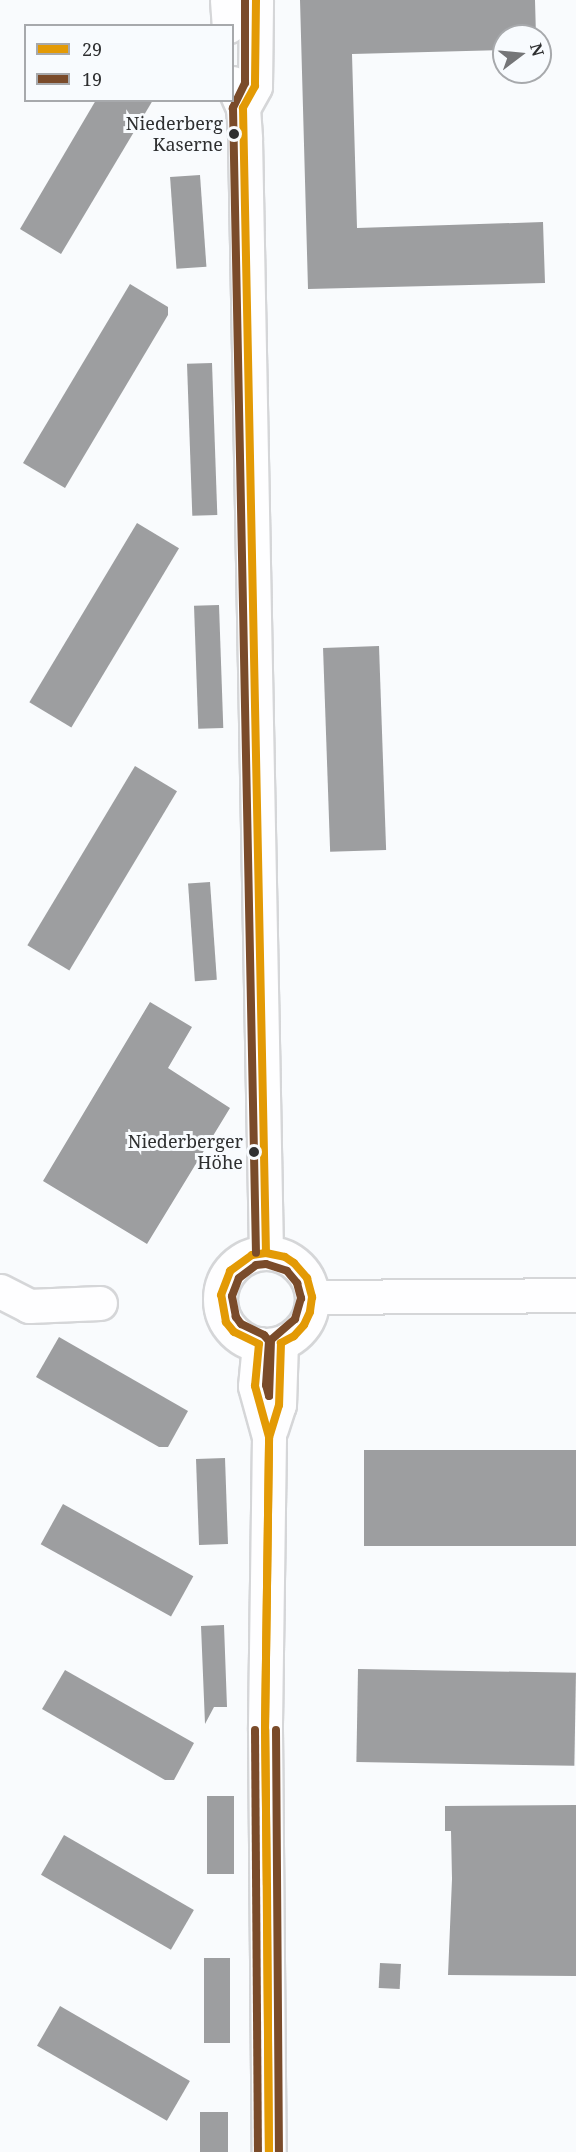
<!DOCTYPE html>
<html>
<head>
<meta charset="utf-8">
<style>
	body { margin:0 }
	#map { position:relative; width:576px; height:2152px; overflow:hidden; background:#f9fbfd; font-family:"Noto Serif",serif }
	div>[style] { position:absolute }
	[style*='--x'] { left:calc(var(--x)*1px); top:calc(var(--y)*1px); width:calc(var(--w)*1px); rotate:calc(var(--a)*1deg) }
	.building>* { inset:0; background:#9d9ea0; transform-origin:0 0 }
	.roads { filter:drop-shadow(2px 0 #d5d6d8) drop-shadow(-2px 0 #d5d6d8) drop-shadow(0 2px #d5d6d8) drop-shadow(0 -2px #d5d6d8) }
	.minor>* { height:33px; margin:-16.5px; padding:0 16.5px; transform-origin:16.5px; border-radius:16.5px; background:#fefeff }
	.minor>.ring { margin:-16.5px; padding:0; box-sizing:content-box; background:none; border:33px solid #fefeff; border-radius:50% }
	.bus-1>* { height:8px; margin:-4px; padding:0 4px; transform-origin:4px; border-radius:4px; background:#e39a05 }
	.bus-2>* { height:8px; margin:-4px; padding:0 4px; transform-origin:4px; border-radius:4px; background:#7a4b2a }
	.dots>* { width:16px; height:16px; translate:-50% -50%; box-sizing:border-box; border:3px solid #f8fbfe; border-radius:50% }
	span { translate:-50% -50%; white-space:nowrap; text-align:center; line-height:1.15; -webkit-text-stroke:6px #f8fbfe; paint-order:stroke }
	.bus-label { font-size:18px; color:#2e2f30 }
	.right { translate:-100% -50%; text-align:right }
	.legend { position:absolute; left:24px; top:24px; width:210px; height:78px; box-sizing:border-box; background:#f8fbfe; border:2px solid #a7a9ac; margin:0; padding:8px 10px; list-style:none; font-size:18px; color:#2e2f30 }
	.legend li { display:flex; align-items:center; gap:12px; height:30px }
	.legend b { width:30px; border:2px solid #a7a9ac }
	.north { position:absolute; left:492px; top:24px; width:60px; height:60px; box-sizing:border-box; background:#f8fbfe; border:2px solid #a7a9ac; border-radius:50%; rotate:74deg; font-size:16px; font-weight:700; line-height:24px; text-align:center; color:#2e2f30 }
	.north::after { content:''; display:block; margin:auto; width:21px; height:27px; background:#757678; clip-path:polygon(50% 0,100% 100%,50% 72%,0 100%) }
</style>
</head>
<body>
<div id="map">
	<div class="building">
		<i style="clip-path:polygon(300px 0,535px 0,536px 36px,504px 36px,504px 50px,352px 54px,357px 228px,543px 222px,545px 283px,308px 289px)"></i>
		<i style="clip-path:polygon(96px 100px,153px 100px,61px 254px,20px 229px)"></i>
		<i style="left:200px;top:175px;width:92px;height:30px;rotate:86deg"></i>
		<i style="clip-path:polygon(130px 284px,168px 307px,168px 315px,65px 488px,23px 463px)"></i>
		<i style="left:212px;top:363px;width:152px;height:25px;rotate:88deg"></i>
		<i style="left:137px;top:523px;width:49px;height:209px;rotate:31deg"></i>
		<i style="left:219px;top:605px;width:123px;height:25px;rotate:88deg"></i>
		<i style="left:379px;top:646px;width:204px;height:56px;rotate:88deg"></i>
		<i style="left:135px;top:766px;width:49px;height:209px;rotate:31deg"></i>
		<i style="left:210px;top:882px;width:98px;height:22px;rotate:86deg"></i>
		<i style="clip-path:polygon(150px 1002px,192px 1027px,168px 1068px,230px 1108px,147px 1244px,43px 1181px)"></i>
		<i style="clip-path:polygon(59px 1337px,188px 1411px,168px 1447px,159px 1447px,36px 1377px)"></i>
		<i style="left:576px;top:1450px;width:96px;height:212px;rotate:90deg"></i>
		<i style="left:225px;top:1458px;width:86px;height:29px;rotate:88deg"></i>
		<i style="left:63px;top:1504px;width:149px;height:46px;rotate:29deg"></i>
		<i style="clip-path:polygon(224px 1625px,227px 1707px,214px 1707px,205px 1724px,201px 1626px)"></i>
		<i style="left:358px;top:1669px;width:218px;height:93px;rotate:1deg"></i>
		<i style="clip-path:polygon(65px 1670px,194px 1743px,174px 1780px,165px 1780px,42px 1709px)"></i>
		<i style="left:207px;top:1796px;width:27px;height:78px"></i>
		<i style="clip-path:polygon(576px 1805px,576px 1976px,448px 1975px,452px 1879px,451px 1831px,445px 1831px,445px 1806px)"></i>
		<i style="left:64px;top:1835px;width:150px;height:46px;rotate:30deg"></i>
		<i style="left:204px;top:1958px;width:26px;height:85px"></i>
		<i style="left:380px;top:1963px;width:21px;height:25px;rotate:3deg"></i>
		<i style="left:60px;top:2006px;width:150px;height:46px;rotate:30deg"></i>
		<i style="left:200px;top:2112px;width:28px;height:40px"></i>
	</div>
	<div class="roads">
		<div class="minor">
			<i style="--x:227;--y:0;--w:26;--a:86"></i>
			<i style="--x:232;--y:83;--w:27;--a:66"></i>
			<i style="--x:243;--y:108;--w:31;--a:86"></i>
			<i style="--x:245;--y:139;--w:1114;--a:88.92"></i>
			<i style="--x:243;--y:108;--w:25;--a:-61"></i>
			<i style="--x:255;--y:86;--w:86;--a:-89.3"></i>
			<i class="ring" style="left:220px;top:1253px;width:59px;height:59px"></i>
			<i style="--x:0;--y:1291;--w:33;--a:27"></i>
			<i style="--x:29;--y:1306;--w:71;--a:-2.4"></i>
			<i style="--x:312;--y:1297;--w:264;--a:-0.4"></i>
			<i style="--x:259;--y:1344;--w:42;--a:95.4"></i>
			<i style="--x:255;--y:1386;--w:53;--a:74.6"></i>
			<i style="--x:269;--y:1437;--w:293;--a:90.8"></i>
			<i style="--x:265;--y:1730;--w:422;--a:89.5"></i>
			<i style="--x:271;--y:1429;--w:25;--a:-72"></i>
			<i style="--x:279;--y:1405;--w:62;--a:-88.2"></i>
		</div>
	</div>
	<div class="bus-1">
		<i style="--x:256;--y:0;--w:86;--a:90.7"></i>
		<i style="--x:255;--y:86;--w:25;--a:119"></i>
		<i style="--x:243;--y:108;--w:1145;--a:88.85"></i>
		<i style="--x:266;--y:1253;--w:19;--a:12"></i>
		<i style="--x:285;--y:1257;--w:11;--a:34"></i>
		<i style="--x:294;--y:1263;--w:20;--a:49"></i>
		<i style="--x:307;--y:1278;--w:20;--a:75"></i>
		<i style="--x:312;--y:1297;--w:15;--a:98"></i>
		<i style="--x:310;--y:1312;--w:14;--a:115"></i>
		<i style="--x:304;--y:1325;--w:15;--a:132"></i>
		<i style="--x:294;--y:1336;--w:15;--a:152"></i>
		<i style="--x:281;--y:1343;--w:62;--a:91.8"></i>
		<i style="--x:279;--y:1405;--w:34;--a:107"></i>
		<i style="--x:269;--y:1437;--w:53;--a:-105.4"></i>
		<i style="--x:255;--y:1386;--w:42;--a:-84.6"></i>
		<i style="--x:259;--y:1344;--w:28;--a:-154"></i>
		<i style="--x:234;--y:1332;--w:13;--a:-129"></i>
		<i style="--x:226;--y:1322;--w:27;--a:-100"></i>
		<i style="--x:221;--y:1295;--w:26;--a:-69"></i>
		<i style="--x:230;--y:1271;--w:27;--a:-36"></i>
		<i style="--x:252;--y:1255;--w:14;--a:-8"></i>
		<i style="--x:265;--y:1730;--w:155;--a:89.3"></i>
		<i style="--x:267;--y:1885;--w:267;--a:89.6"></i>
		<i style="--x:269;--y:2152;--w:422;--a:-90.5"></i>
		<i style="--x:265;--y:1730;--w:293;--a:-89.2"></i>
		<i style="--x:265;--y:1730;--w:293;--a:-89.2"></i>
	</div>
	<div class="bus-2">
		<i style="--x:245;--y:0;--w:83;--a:90"></i>
		<i style="--x:245;--y:83;--w:28;--a:116"></i>
		<i style="--x:233;--y:108;--w:1145;--a:88.85"></i>
		<i style="--x:266;--y:1264;--w:22;--a:18"></i>
		<i style="--x:287;--y:1271;--w:16;--a:50"></i>
		<i style="--x:297;--y:1283;--w:16;--a:75"></i>
		<i style="--x:301;--y:1298;--w:22;--a:106"></i>
		<i style="--x:295;--y:1319;--w:32;--a:139"></i>
		<i style="--x:271;--y:1340;--w:56;--a:92"></i>
		<i style="--x:269;--y:1396;--w:11;--a:-105"></i>
		<i style="--x:266;--y:1385;--w:44;--a:-86.1"></i>
		<i style="--x:269;--y:1341;--w:8;--a:-130"></i>
		<i style="--x:264;--y:1335;--w:25;--a:-154"></i>
		<i style="--x:241;--y:1324;--w:9;--a:-126"></i>
		<i style="--x:236;--y:1317;--w:21;--a:-101"></i>
		<i style="--x:232;--y:1296;--w:19;--a:-69"></i>
		<i style="--x:239;--y:1278;--w:21;--a:-37"></i>
		<i style="--x:256;--y:1265;--w:10;--a:-6"></i>
		<i style="--x:255;--y:1730;--w:422;--a:89.6"></i>
		<i style="--x:276;--y:1730;--w:422;--a:89.6"></i>
	</div>
	<div class="dots">
		<i style="left:234px;top:134px;background:#2e2f30"></i>
		<i style="left:254px;top:1152px;background:#2e2f30"></i>
	</div>
	<div class="bus-label">
		<span class="right" style="left:223px;top:134px">Niederberg<br>Kaserne</span>
		<span class="right" style="left:243px;top:1152px">Niederberger<br>Höhe</span>
	</div>
	<ul class="legend">
	<li><b style="height:8px;background:#e39a05"></b>29</li>
	<li><b style="height:8px;background:#7a4b2a"></b>19</li>
	</ul>
	<div class="north">N</div>
</div>
</body>
</html>
